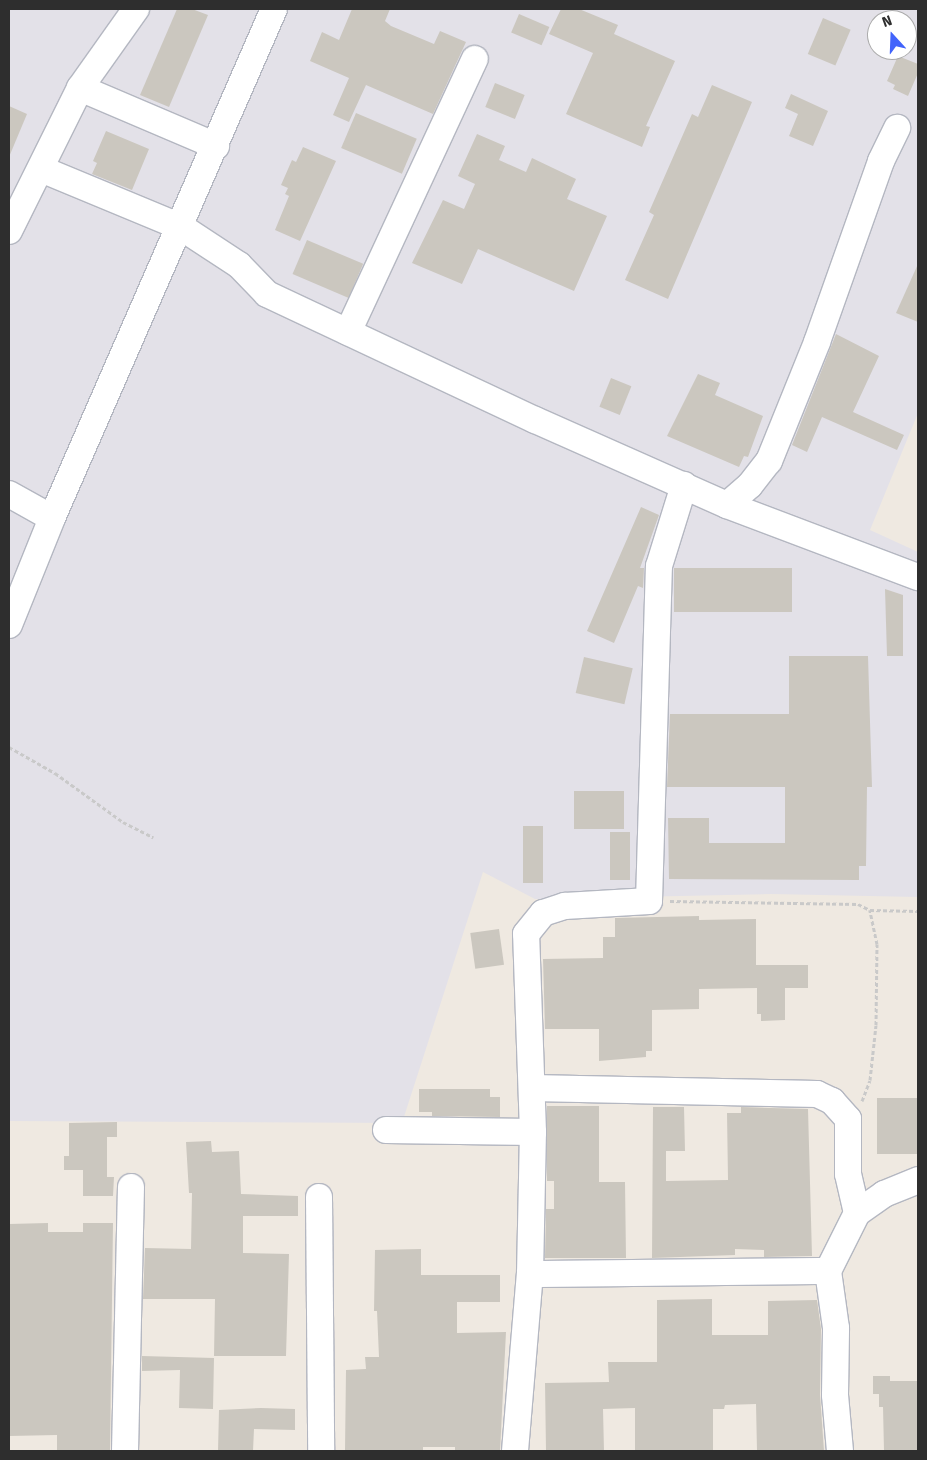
<!DOCTYPE html>
<html>
<head>
<meta charset="utf-8">
<style>
	body { margin:0 }
	#map { position:relative; width:927px; height:1460px; overflow:hidden; background:#efe9e1; font-family:"Fira Sans",sans-serif }
	div>[style] { position:absolute }
	[style*='--x'] { left:calc(var(--x)*1px); top:calc(var(--y)*1px); width:calc(var(--w)*1px); rotate:calc(var(--a)*1deg) }
	.industrial>* { inset:0; background:#e3e1e8 }
	.building>* { inset:0; background:#cbc7bf; transform-origin:0 0 }
	.path>* { height:3px; margin-top:-1.5px; transform-origin:0; background:repeating-linear-gradient(90deg,#c9c9c9 0 4px,transparent 0 6.5px) }
	.roads { filter:drop-shadow(1px 0 #b4b7c1) drop-shadow(-1px 0 #b4b7c1) drop-shadow(0 1px #b4b7c1) drop-shadow(0 -1px #b4b7c1) }
	.minor>* { height:26px; margin:-13px; padding:0 13px; transform-origin:13px; border-radius:13px; background:#fff }
	span { translate:-50% -50%; white-space:nowrap; text-align:center; line-height:1.15; -webkit-text-stroke:4px #fff; paint-order:stroke }
	.frame { position:absolute; inset:0; border:10px solid #2e2e2e; pointer-events:none }
	.north { position:absolute; left:867px; top:10px; width:50px; height:50px; box-sizing:border-box; background:#fff; border:1px solid #ababab; border-radius:50%; rotate:340deg; font-size:14px; font-weight:700; line-height:20px; text-align:center; color:#2e2e2e }
	.north::after { content:''; display:block; margin:auto; width:18px; height:22px; background:#4264fb; clip-path:polygon(50% 0,100% 100%,50% 72%,0 100%) }
</style>
</head>
<body>
<div id="map">
	<div class="industrial">
		<i style="clip-path:polygon(evenodd,9px 9px,918px 9px,918px 413px,870px 530px,918px 552px,918px 897px,771px 894px,535px 899px,483px 872px,402px 1123px,9px 1121px,9px 9px,877px 20px,907px 20px,907px 50px,877px 50px,877px 20px)"></i>
	</div>
	<div class="building">
		<i style="clip-path:polygon(177px 9px,192px 9px,208px 15px,169px 107px,140px 95px)"></i>
		<i style="clip-path:polygon(352px 9px,390px 9px,385px 21px,391px 26px,434px 44px,440px 31px,466px 42px,433px 114px,366px 85px,349px 122px,333px 115px,349px 78px,310px 61px,322px 32px,339px 40px)"></i>
		<i style="clip-path:polygon(561px 9px,579px 9px,618px 25px,614px 34px,675px 61px,646px 126px,650px 127px,642px 147px,566px 114px,593px 53px,549px 34px)"></i>
		<i style="left:519px;top:14px;width:33px;height:20px;rotate:23deg"></i>
		<i style="left:823px;top:18px;width:30px;height:39px;rotate:23deg"></i>
		<i style="clip-path:polygon(898px 56px,918px 64px,918px 73px,908px 96px,893px 89px,895px 85px,887px 81px)"></i>
		<i style="left:495px;top:83px;width:32px;height:26px;rotate:22deg"></i>
		<i style="clip-path:polygon(712px 85px,752px 102px,668px 299px,625px 280px,654px 215px,649px 212px,692px 114px,698px 117px)"></i>
		<i style="clip-path:polygon(791px 94px,828px 111px,813px 146px,789px 136px,798px 114px,785px 108px)"></i>
		<i style="clip-path:polygon(9px 106px,27px 114px,9px 157px)"></i>
		<i style="left:356px;top:113px;width:66px;height:38px;rotate:23deg"></i>
		<i style="clip-path:polygon(106px 131px,149px 149px,132px 190px,92px 174px,97px 163px,93px 161px)"></i>
		<i style="clip-path:polygon(477px 134px,505px 146px,499px 160px,526px 172px,532px 158px,576px 179px,567px 199px,607px 216px,574px 291px,478px 249px,462px 284px,412px 263px,443px 200px,464px 209px,475px 184px,458px 176px)"></i>
		<i style="clip-path:polygon(303px 147px,336px 161px,300px 241px,275px 230px,289px 196px,285px 194px,288px 188px,281px 185px,292px 160px,296px 162px)"></i>
		<i style="left:307px;top:240px;width:61px;height:37px;rotate:23deg"></i>
		<i style="clip-path:polygon(918px 264px,918px 322px,896px 313px)"></i>
		<i style="clip-path:polygon(836px 334px,879px 356px,853px 412px,904px 435px,897px 450px,822px 417px,807px 452px,792px 445px)"></i>
		<i style="clip-path:polygon(698px 374px,720px 383px,715px 395px,763px 416px,748px 457px,744px 456px,739px 467px,667px 436px)"></i>
		<i style="left:611px;top:378px;width:22px;height:31px;rotate:22deg"></i>
		<i style="clip-path:polygon(641px 507px,659px 515px,640px 568px,644px 568px,643px 588px,638px 586px,614px 643px,587px 631px)"></i>
		<i style="left:674px;top:568px;width:118px;height:44px"></i>
		<i style="clip-path:polygon(885px 589px,903px 595px,903px 656px,887px 656px)"></i>
		<i style="clip-path:polygon(789px 656px,868px 656px,872px 787px,867px 787px,866px 866px,859px 866px,859px 880px,669px 879px,668px 818px,709px 818px,709px 843px,785px 843px,785px 787px,667px 787px,670px 714px,789px 714px)"></i>
		<i style="left:584px;top:657px;width:50px;height:37px;rotate:13deg"></i>
		<i style="left:624px;top:791px;width:38px;height:50px;rotate:90deg"></i>
		<i style="left:543px;top:826px;width:57px;height:20px;rotate:90deg"></i>
		<i style="left:610px;top:832px;width:20px;height:48px"></i>
		<i style="clip-path:polygon(699px 916px,699px 920px,756px 919px,756px 965px,808px 965px,808px 988px,785px 988px,785px 1020px,761px 1021px,761px 1014px,757px 1014px,757px 988px,699px 989px,699px 1009px,652px 1010px,652px 1051px,646px 1051px,646px 1057px,599px 1061px,599px 1029px,545px 1029px,543px 959px,603px 958px,603px 937px,615px 937px,615px 918px)"></i>
		<i style="left:499px;top:929px;width:36px;height:29px;rotate:82deg"></i>
		<i style="clip-path:polygon(419px 1089px,490px 1089px,490px 1097px,500px 1097px,500px 1117px,432px 1116px,432px 1112px,419px 1112px)"></i>
		<i style="left:918px;top:1098px;width:56px;height:41px;rotate:90deg"></i>
		<i style="clip-path:polygon(547px 1106px,599px 1106px,599px 1182px,625px 1182px,626px 1258px,545px 1258px,546px 1209px,554px 1209px,554px 1181px,547px 1181px)"></i>
		<i style="clip-path:polygon(653px 1107px,684px 1107px,685px 1151px,666px 1151px,666px 1181px,728px 1180px,727px 1113px,741px 1113px,741px 1107px,808px 1109px,812px 1256px,764px 1257px,764px 1250px,735px 1249px,735px 1255px,652px 1258px)"></i>
		<i style="clip-path:polygon(117px 1122px,117px 1137px,107px 1137px,107px 1177px,114px 1177px,113px 1196px,83px 1196px,83px 1170px,64px 1170px,64px 1156px,69px 1156px,69px 1123px)"></i>
		<i style="clip-path:polygon(211px 1141px,212px 1152px,239px 1151px,241px 1194px,298px 1196px,298px 1216px,243px 1216px,243px 1253px,289px 1254px,286px 1356px,214px 1356px,215px 1299px,143px 1299px,145px 1248px,191px 1249px,192px 1193px,189px 1193px,186px 1142px)"></i>
		<i style="clip-path:polygon(48px 1223px,48px 1232px,83px 1232px,83px 1223px,113px 1223px,110px 1451px,57px 1451px,57px 1435px,9px 1436px,9px 1224px)"></i>
		<i style="clip-path:polygon(421px 1249px,421px 1275px,500px 1275px,500px 1302px,457px 1302px,457px 1333px,506px 1332px,500px 1451px,455px 1451px,455px 1447px,423px 1447px,423px 1451px,345px 1450px,346px 1370px,366px 1369px,365px 1357px,379px 1357px,377px 1311px,374px 1311px,375px 1250px)"></i>
		<i style="clip-path:polygon(712px 1299px,712px 1335px,768px 1335px,768px 1301px,817px 1300px,821px 1329px,820px 1395px,824px 1451px,757px 1451px,756px 1404px,725px 1405px,724px 1409px,713px 1409px,713px 1451px,635px 1451px,635px 1408px,603px 1409px,604px 1451px,546px 1451px,545px 1383px,609px 1382px,608px 1362px,657px 1362px,657px 1300px)"></i>
		<i style="clip-path:polygon(142px 1356px,214px 1358px,213px 1409px,179px 1408px,180px 1370px,142px 1371px)"></i>
		<i style="clip-path:polygon(873px 1376px,890px 1376px,890px 1381px,918px 1381px,918px 1451px,884px 1451px,883px 1407px,879px 1407px,879px 1394px,873px 1394px)"></i>
		<i style="clip-path:polygon(261px 1408px,295px 1409px,295px 1430px,254px 1429px,253px 1451px,218px 1451px,219px 1410px)"></i>
	</div>
	<div class="path">
		<i style="--x:9;--y:747;--w:53;--a:29.5"></i>
		<i style="--x:55;--y:773;--w:84;--a:35.8"></i>
		<i style="--x:123;--y:822;--w:34;--a:27"></i>
		<i style="--x:670;--y:901;--w:188;--a:0.9"></i>
		<i style="--x:858;--y:904;--w:13;--a:27"></i>
		<i style="--x:870;--y:910;--w:48;--a:1.2"></i>
		<i style="--x:862;--y:1101;--w:22;--a:-69"></i>
		<i style="--x:870;--y:1080;--w:55;--a:-83.8"></i>
		<i style="--x:876;--y:1025;--w:81;--a:-89.3"></i>
		<i style="--x:877;--y:944;--w:35;--a:-102"></i>
	</div>
	<div class="roads">
		<div class="minor">
			<i style="--x:80;--y:88;--w:148;--a:23.1"></i>
			<i style="--x:41;--y:169;--w:152;--a:22.5"></i>
			<i style="--x:181;--y:227;--w:69;--a:33.2"></i>
			<i style="--x:239;--y:265;--w:40;--a:46"></i>
			<i style="--x:267;--y:294;--w:296;--a:25.2"></i>
			<i style="--x:535;--y:420;--w:210;--a:23.9"></i>
			<i style="--x:727;--y:505;--w:204;--a:20.7"></i>
			<i style="--x:9;--y:231;--w:160;--a:-63.6"></i>
			<i style="--x:80;--y:88;--w:97;--a:-54.7"></i>
			<i style="--x:348;--y:332;--w:301;--a:-65.1"></i>
			<i style="--x:9;--y:494;--w:49;--a:29.2"></i>
			<i style="--x:727;--y:505;--w:30;--a:-41"></i>
			<i style="--x:750;--y:485;--w:31;--a:-52"></i>
			<i style="--x:769;--y:461;--w:128;--a:-68"></i>
			<i style="--x:817;--y:342;--w:192;--a:-70.5"></i>
			<i style="--x:881;--y:161;--w:37;--a:-64"></i>
			<i style="--x:9;--y:625;--w:115;--a:-68.1"></i>
			<i style="--x:52;--y:518;--w:555;--a:-66.44"></i>
			<i style="--x:532;--y:1088;--w:285;--a:1.2"></i>
			<i style="--x:817;--y:1094;--w:17;--a:25"></i>
			<i style="--x:832;--y:1101;--w:24;--a:48"></i>
			<i style="--x:848;--y:1119;--w:55;--a:90"></i>
			<i style="--x:848;--y:1174;--w:40;--a:77"></i>
			<i style="--x:386;--y:1130;--w:147;--a:0.8"></i>
			<i style="--x:319;--y:1197;--w:254;--a:89.5"></i>
			<i style="--x:530;--y:1274;--w:298;--a:-0.6"></i>
			<i style="--x:125;--y:1451;--w:264;--a:-88.7"></i>
			<i style="--x:515;--y:1451;--w:178;--a:-85.2"></i>
			<i style="--x:530;--y:1274;--w:142;--a:-88.8"></i>
			<i style="--x:533;--y:1132;--w:198;--a:-92"></i>
			<i style="--x:526;--y:934;--w:27;--a:-51"></i>
			<i style="--x:543;--y:913;--w:23;--a:-18"></i>
			<i style="--x:565;--y:906;--w:84;--a:-3.4"></i>
			<i style="--x:649;--y:901;--w:335;--a:-88.3"></i>
			<i style="--x:659;--y:566;--w:85;--a:-72.8"></i>
			<i style="--x:840;--y:1451;--w:56;--a:-95.1"></i>
			<i style="--x:835;--y:1395;--w:67;--a:-89.1"></i>
			<i style="--x:836;--y:1328;--w:58;--a:-98"></i>
			<i style="--x:828;--y:1271;--w:65;--a:-63.4"></i>
			<i style="--x:857;--y:1213;--w:33;--a:-35"></i>
			<i style="--x:884;--y:1194;--w:37;--a:-22"></i>
		</div>
	</div>
	<div class="frame"></div>
	<div class="north">N</div>
</div>
</body>
</html>
